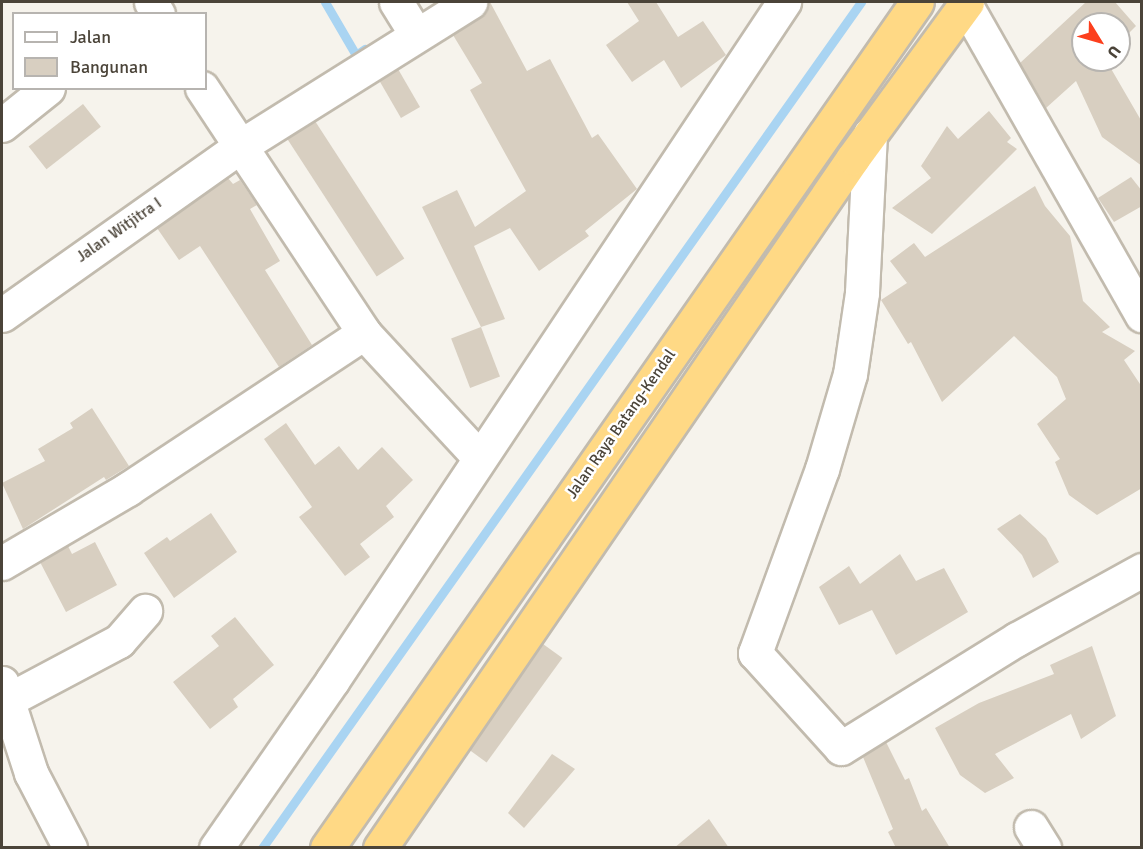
<!DOCTYPE html>
<html>
<head>
<meta charset="utf-8">
<style>
	body { margin:0 }
	#map { position:relative; width:1143px; height:849px; overflow:hidden; background:#f6f3ec; font-family:Signika,sans-serif }
	div>[style] { position:absolute }
	[style*='--x'] { left:calc(var(--x)*1px); top:calc(var(--y)*1px); width:calc(var(--w)*1px); rotate:calc(var(--a)*1deg) }
	.stream>* { height:9px; margin:-4.5px; padding:0 4.5px; transform-origin:4.5px; border-radius:4.5px; background:#a9d4f2 }
	.building>* { inset:0; background:#d8cfc1; transform-origin:0 0 }
	.roads { filter:drop-shadow(2px 0 #c2bbae) drop-shadow(-2px 0 #c2bbae) drop-shadow(0 2px #c2bbae) drop-shadow(0 -2px #c2bbae) }
	.minor>* { height:33px; margin:-16.5px; padding:0 16.5px; transform-origin:16.5px; border-radius:16.5px; background:#fff }
	.trunk>* { height:33px; margin:-16.5px; padding:0 16.5px; transform-origin:16.5px; border-radius:16.5px; background:#ffd985 }
	span { translate:-50% -50%; white-space:nowrap; text-align:center; line-height:1.15; -webkit-text-stroke:5px #fff; paint-order:stroke }
	.street-label { font-size:16px; color:#4b4439 }
	.frame { position:absolute; inset:0; border:3px solid #4b4439; pointer-events:none }
	.legend { position:absolute; left:12px; top:12px; width:195px; height:78px; box-sizing:border-box; background:#fff; border:2px solid #b7b4b0; margin:0; padding:8px 10px; list-style:none; font-size:18px; color:#4b4439 }
	.legend li { display:flex; align-items:center; gap:12px; height:30px }
	.legend b { width:30px; border:2px solid #b7b4b0 }
	.north { position:absolute; left:1071px; top:12px; width:60px; height:60px; box-sizing:border-box; background:#fff; border:2px solid #b7b4b0; border-radius:50%; rotate:127deg; font-size:16px; font-weight:700; line-height:24px; text-align:center; color:#4b4439 }
	.north::after { content:''; display:block; margin:auto; width:21px; height:27px; background:#fc3f1d; clip-path:polygon(50% 0,100% 100%,50% 72%,0 100%) }
</style>
</head>
<body>
<div id="map">
	<div class="stream">
		<i style="--x:325;--y:2;--w:61;--a:59.7"></i>
		<i style="--x:356;--y:55;--w:11;--a:-34"></i>
		<i style="--x:262;--y:848;--w:1037;--a:-54.7"></i>
	</div>
	<div class="building">
		<i style="clip-path:polygon(490px 2px,527px 71px,550px 59px,592px 138px,598px 134px,637px 189px,585px 231px,589px 236px,539px 271px,510px 228px,474px 246px,505px 319px,481px 327px,422px 207px,457px 190px,475px 227px,526px 191px,470px 90px,482px 83px,453px 35px,480px 18px)"></i>
		<i style="clip-path:polygon(627px 2px,656px 2px,678px 37px,703px 21px,726px 55px,681px 88px,664px 60px,632px 82px,606px 45px,639px 21px)"></i>
		<i style="clip-path:polygon(1086px 2px,1115px 2px,1136px 26px,1119px 43px,1119px 24px,1083px 24px,1083px 60px,1106px 60px,1142px 122px,1142px 166px,1102px 137px,1076px 81px,1046px 108px,1020px 63px)"></i>
		<i style="left:398px;top:69px;width:44px;height:22px;rotate:60deg"></i>
		<i style="left:83px;top:104px;width:29px;height:69px;rotate:52deg"></i>
		<i style="clip-path:polygon(989px 111px,1011px 138px,1007px 142px,1017px 149px,932px 234px,892px 208px,931px 178px,921px 166px,947px 126px,958px 139px)"></i>
		<i style="left:315px;top:121px;width:164px;height:33px;rotate:57deg"></i>
		<i style="clip-path:polygon(1131px 177px,1142px 191px,1142px 206px,1114px 222px,1098px 198px)"></i>
		<i style="clip-path:polygon(228px 178px,233px 184px,240px 180px,257px 205px,250px 209px,280px 261px,265px 270px,312px 345px,279px 367px,200px 246px,179px 260px,157px 228px)"></i>
		<i style="clip-path:polygon(1035px 186px,1045px 206px,1070px 236px,1083px 301px,1110px 327px,1102px 332px,1135px 351px,1124px 360px,1142px 387px,1142px 488px,1097px 515px,1069px 495px,1055px 462px,1060px 459px,1037px 424px,1066px 399px,1057px 377px,1014px 336px,942px 402px,911px 342px,908px 344px,881px 300px,907px 283px,890px 261px,914px 243px,925px 257px)"></i>
		<i style="left:481px;top:327px;width:53px;height:32px;rotate:69deg"></i>
		<i style="clip-path:polygon(92px 408px,129px 466px,106px 480px,104px 477px,23px 529px,2px 483px,45px 461px,38px 449px,73px 428px,70px 423px)"></i>
		<i style="clip-path:polygon(286px 423px,315px 465px,339px 446px,358px 470px,382px 447px,413px 480px,386px 506px,394px 517px,360px 544px,370px 557px,345px 576px,299px 517px,312px 507px,264px 439px)"></i>
		<i style="clip-path:polygon(211px 513px,237px 552px,174px 598px,144px 553px,167px 537px,170px 541px)"></i>
		<i style="clip-path:polygon(1020px 514px,1046px 538px,1059px 562px,1033px 578px,1022px 555px,997px 529px)"></i>
		<i style="clip-path:polygon(95px 542px,117px 585px,66px 612px,40px 562px,68px 546px,72px 554px)"></i>
		<i style="clip-path:polygon(900px 554px,916px 581px,944px 568px,968px 612px,896px 655px,872px 610px,839px 625px,819px 587px,849px 566px,860px 584px)"></i>
		<i style="clip-path:polygon(235px 617px,274px 665px,233px 699px,238px 707px,210px 729px,173px 682px,219px 646px,211px 636px)"></i>
		<i style="left:543px;top:644px;width:24px;height:129px;rotate:36deg"></i>
		<i style="clip-path:polygon(1092px 646px,1116px 716px,1081px 739px,1071px 714px,995px 754px,1014px 778px,985px 793px,960px 775px,935px 728px,979px 703px,1054px 674px,1050px 665px)"></i>
		<i style="clip-path:polygon(886px 742px,905px 780px,909px 778px,922px 811px,926px 808px,950px 848px,896px 848px,888px 832px,893px 829px,863px 757px)"></i>
		<i style="clip-path:polygon(552px 754px,575px 769px,524px 828px,508px 813px)"></i>
		<i style="clip-path:polygon(709px 819px,729px 848px,674px 848px)"></i>
	</div>
	<div class="roads">
		<div class="minor">
			<i style="--x:151;--y:2;--w:14;--a:60"></i>
			<i style="--x:396;--y:2;--w:38;--a:58"></i>
			<i style="--x:965;--y:4;--w:358;--a:60.4"></i>
			<i style="--x:202;--y:88;--w:294;--a:56.5"></i>
			<i style="--x:364;--y:333;--w:169;--a:47.2"></i>
			<i style="--x:2;--y:125;--w:59;--a:-38.8"></i>
			<i style="--x:870;--y:134;--w:159;--a:92.9"></i>
			<i style="--x:862;--y:293;--w:82;--a:98.4"></i>
			<i style="--x:850;--y:374;--w:99;--a:106.4"></i>
			<i style="--x:822;--y:469;--w:196;--a:110"></i>
			<i style="--x:755;--y:653;--w:128;--a:47.8"></i>
			<i style="--x:841;--y:748;--w:207;--a:-31.8"></i>
			<i style="--x:1017;--y:639;--w:143;--a:-28.9"></i>
			<i style="--x:2;--y:315;--w:291;--a:-35.3"></i>
			<i style="--x:239;--y:147;--w:273;--a:-32.1"></i>
			<i style="--x:2;--y:563;--w:146;--a:-30.4"></i>
			<i style="--x:128;--y:489;--w:283;--a:-33.5"></i>
			<i style="--x:2;--y:683;--w:95;--a:72.1"></i>
			<i style="--x:31;--y:773;--w:85;--a:62.5"></i>
			<i style="--x:8;--y:700;--w:126;--a:-28"></i>
			<i style="--x:119;--y:641;--w:40;--a:-49"></i>
			<i style="--x:1031;--y:827;--w:25;--a:58"></i>
			<i style="--x:216;--y:848;--w:203;--a:-55.2"></i>
			<i style="--x:332;--y:681;--w:816;--a:-56.35"></i>
		</div>
		<div class="trunk">
			<i style="--x:327;--y:848;--w:1031;--a:-55.11"></i>
			<i style="--x:380;--y:848;--w:837;--a:-55.57"></i>
			<i style="--x:853;--y:158;--w:193;--a:-53.8"></i>
		</div>
	</div>
	<div class="street-label">
		<span style="left:119px;top:230px;rotate:-35deg">Jalan Witjitra I</span>
		<span style="left:621px;top:424px;rotate:-55deg">Jalan Raya Batang-Kendal</span>
	</div>
	<div class="frame"></div>
	<ul class="legend">
	<li><b style="height:8px;background:#fff"></b>Jalan</li>
	<li><b style="height:16px;background:#d8cfc1"></b>Bangunan</li>
	</ul>
	<div class="north">U</div>
</div>
</body>
</html>
